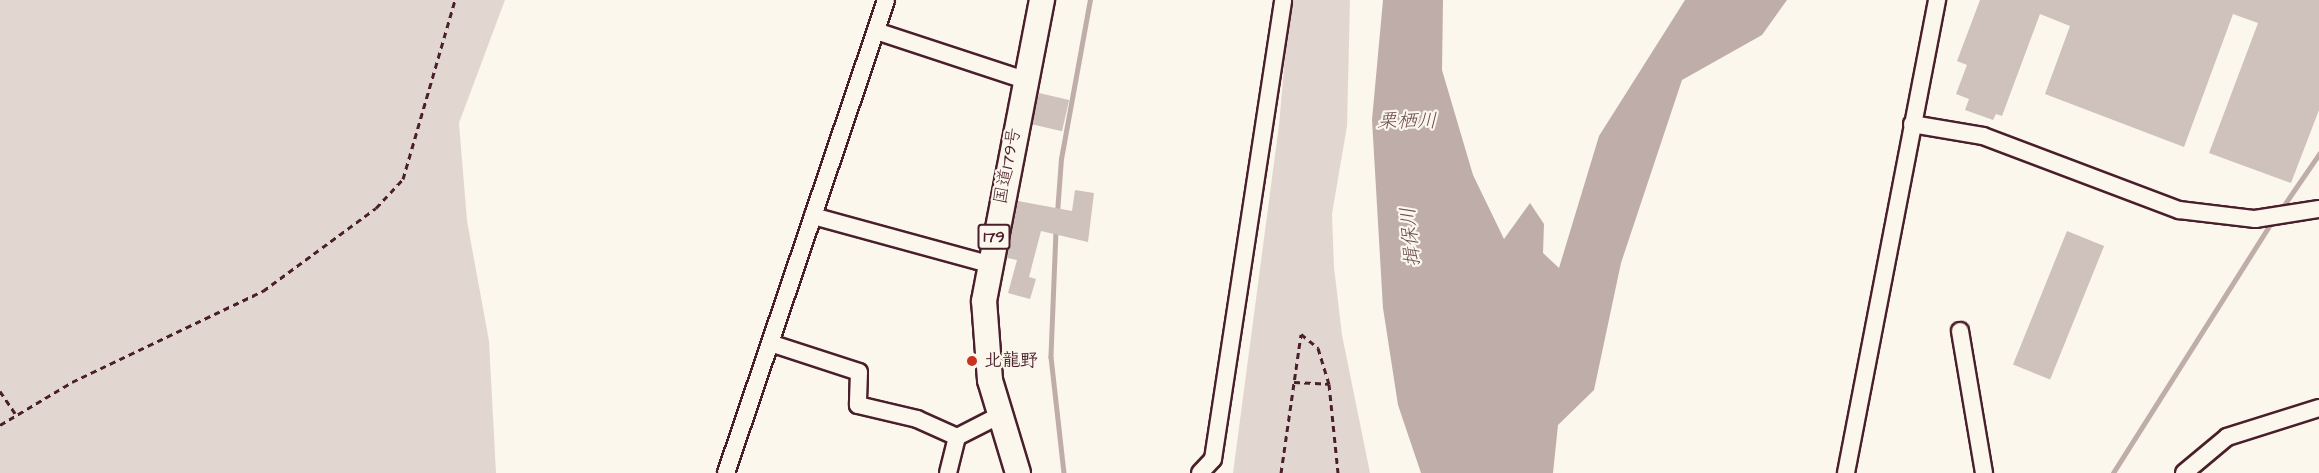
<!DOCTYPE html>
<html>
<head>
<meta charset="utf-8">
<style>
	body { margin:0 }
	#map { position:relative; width:2319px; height:473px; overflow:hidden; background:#fbf7ec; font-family:"Architects Daughter","Klee One",sans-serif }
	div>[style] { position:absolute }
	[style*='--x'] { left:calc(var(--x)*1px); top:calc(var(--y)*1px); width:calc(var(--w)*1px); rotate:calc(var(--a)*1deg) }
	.green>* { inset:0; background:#e2d7d0 }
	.water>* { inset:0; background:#bfadaa }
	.stream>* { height:4.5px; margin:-2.25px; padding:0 2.25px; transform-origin:2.25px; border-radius:2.25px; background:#bfadaa }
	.building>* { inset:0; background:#cfc2bc; transform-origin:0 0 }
	.path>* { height:3px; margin-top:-1.5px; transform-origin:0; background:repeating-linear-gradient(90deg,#4a1f2b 0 6px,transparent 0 10.5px) }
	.roads { filter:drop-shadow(2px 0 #4a1f2b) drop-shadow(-2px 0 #4a1f2b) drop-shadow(0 2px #4a1f2b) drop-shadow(0 -2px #4a1f2b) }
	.minor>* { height:16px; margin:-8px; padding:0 8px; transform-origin:8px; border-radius:8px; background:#fbf7ec }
	.highway>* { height:24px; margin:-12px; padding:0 12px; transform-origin:12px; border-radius:12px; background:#fbf7ec }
	.dots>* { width:16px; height:16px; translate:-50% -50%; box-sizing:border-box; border:3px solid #fbf7ec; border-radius:50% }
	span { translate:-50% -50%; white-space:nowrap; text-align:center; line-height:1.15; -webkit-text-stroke:4.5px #fbf7ec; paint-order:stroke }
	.shield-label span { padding:2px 4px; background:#fbf7ec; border:2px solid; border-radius:4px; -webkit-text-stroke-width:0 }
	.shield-label { font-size:16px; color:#4a1f2b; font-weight:700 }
	.street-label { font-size:18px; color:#4a1f2b }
	.poi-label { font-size:18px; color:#4a1f2b; font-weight:700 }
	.left { translate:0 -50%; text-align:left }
	.water-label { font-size:20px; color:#6d4a51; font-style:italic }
</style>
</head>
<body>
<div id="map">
	<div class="green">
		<i style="clip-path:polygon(0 0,505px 0,459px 123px,467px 221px,489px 341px,496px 473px,0 473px)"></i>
		<i style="clip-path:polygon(1290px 0,1350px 0,1347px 126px,1332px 214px,1334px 267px,1342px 335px,1370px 473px,1233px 473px,1279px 125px)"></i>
	</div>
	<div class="water">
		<i style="clip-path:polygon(1383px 0,1443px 0,1442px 70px,1473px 175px,1504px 239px,1530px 203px,1544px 224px,1543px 253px,1559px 268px,1599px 136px,1685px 0,1787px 0,1762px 35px,1682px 80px,1621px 263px,1594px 390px,1558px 425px,1553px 473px,1421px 473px,1398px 405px,1383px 308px,1372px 120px)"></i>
	</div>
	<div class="stream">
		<i style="--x:2280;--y:211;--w:69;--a:-55.6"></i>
		<i style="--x:1057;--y:213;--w:54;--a:-85.8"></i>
		<i style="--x:1061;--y:159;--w:162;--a:-79.7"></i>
		<i style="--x:1056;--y:231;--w:126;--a:92.3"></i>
		<i style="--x:1051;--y:357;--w:117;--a:83.6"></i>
		<i style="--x:2113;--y:473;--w:299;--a:-57.7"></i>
	</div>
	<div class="building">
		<i style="clip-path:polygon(1980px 0,2319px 0,2319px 110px,2291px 183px,2209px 153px,2258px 23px,2233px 14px,2184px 147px,2045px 94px,2070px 26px,2040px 14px,2002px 116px,1996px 114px,1993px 120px,1965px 110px,1969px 99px,1956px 94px,1967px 65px,1957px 61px)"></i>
		<i style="left:1039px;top:93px;width:31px;height:32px;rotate:13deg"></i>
		<i style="clip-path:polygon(1075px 190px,1094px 193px,1088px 242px,1041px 231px,1029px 277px,1036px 279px,1030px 299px,1008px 293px,1017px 260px,1007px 258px,1018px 201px,1072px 211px)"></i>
		<i style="left:2067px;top:231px;width:40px;height:144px;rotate:22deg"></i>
	</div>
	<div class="path">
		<i style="--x:1294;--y:382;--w:35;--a:3"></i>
		<i style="--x:0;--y:391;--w:27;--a:56"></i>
		<i style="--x:0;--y:425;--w:84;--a:-30.8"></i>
		<i style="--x:72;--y:382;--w:212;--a:-25.5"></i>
		<i style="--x:263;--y:291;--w:140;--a:-36.3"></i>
		<i style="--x:376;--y:208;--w:40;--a:-47"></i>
		<i style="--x:403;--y:179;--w:186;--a:-73.8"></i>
		<i style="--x:1281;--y:473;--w:140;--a:-81.8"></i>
		<i style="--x:1301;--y:334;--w:22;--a:39"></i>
		<i style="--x:1318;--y:348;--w:38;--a:73"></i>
		<i style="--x:1329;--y:384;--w:89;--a:84.2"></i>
	</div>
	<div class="roads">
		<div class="minor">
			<i style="--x:876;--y:31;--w:157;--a:18.2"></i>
			<i style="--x:1912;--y:124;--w:72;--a:9.6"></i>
			<i style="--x:1983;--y:136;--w:210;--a:20.7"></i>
			<i style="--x:2179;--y:210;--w:77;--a:6.8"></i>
			<i style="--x:2255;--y:219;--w:65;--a:-8.9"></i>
			<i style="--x:813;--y:216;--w:182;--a:15.3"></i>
			<i style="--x:1960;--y:331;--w:144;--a:80.4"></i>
			<i style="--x:773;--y:344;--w:90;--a:18"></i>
			<i style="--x:859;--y:372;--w:33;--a:92"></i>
			<i style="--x:858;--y:405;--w:61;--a:13.3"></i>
			<i style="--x:917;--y:419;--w:44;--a:24.2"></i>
			<i style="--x:726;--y:473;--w:499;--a:-71.3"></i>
			<i style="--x:948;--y:473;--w:37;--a:-76"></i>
			<i style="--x:957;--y:437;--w:46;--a:-27.1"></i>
			<i style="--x:1200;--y:473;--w:19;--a:-47"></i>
			<i style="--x:1213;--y:459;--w:464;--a:-81.3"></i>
			<i style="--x:1846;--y:473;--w:482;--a:-79.1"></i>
			<i style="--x:2184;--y:473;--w:56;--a:-39.9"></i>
			<i style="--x:2227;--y:437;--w:96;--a:-17.5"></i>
		</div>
		<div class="highway">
			<i style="--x:1018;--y:473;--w:97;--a:-106.8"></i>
			<i style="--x:990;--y:380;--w:79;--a:-94.3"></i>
			<i style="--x:984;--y:301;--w:307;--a:-79.1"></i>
		</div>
	</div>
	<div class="dots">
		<i style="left:972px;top:361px;background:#c8321e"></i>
	</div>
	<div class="shield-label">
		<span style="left:994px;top:237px">179</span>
	</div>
	<div class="street-label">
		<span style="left:1008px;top:166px;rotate:-79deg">国道179号</span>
	</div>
	<div class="poi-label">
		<span class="left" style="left:984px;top:361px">北龍野</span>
	</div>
	<div class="water-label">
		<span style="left:1407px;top:121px">栗栖川</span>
		<span style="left:1411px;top:237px;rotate:-95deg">揖保川</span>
	</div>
</div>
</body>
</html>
